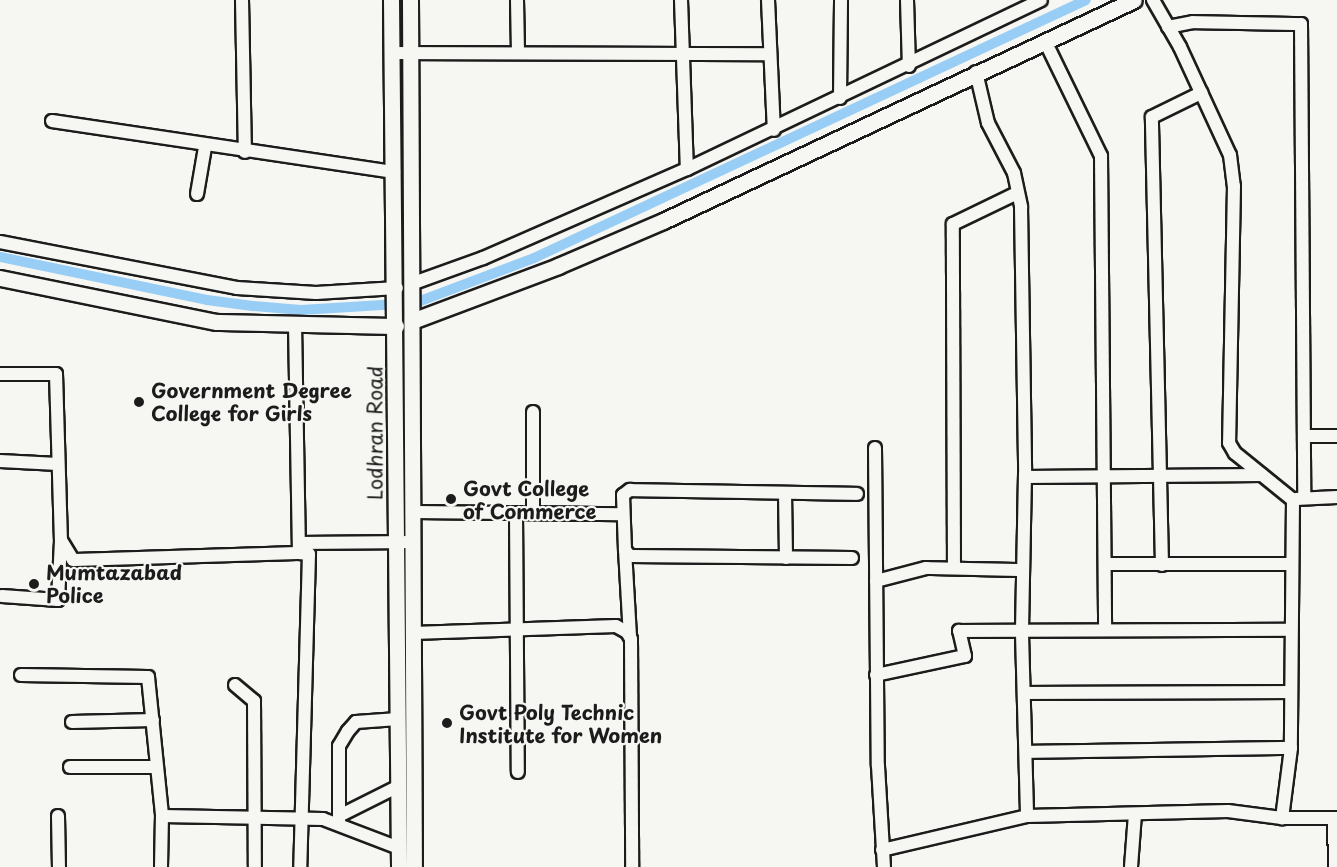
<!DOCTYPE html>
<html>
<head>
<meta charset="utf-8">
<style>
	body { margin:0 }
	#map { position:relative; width:1337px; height:867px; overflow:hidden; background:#f6f6f2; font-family:"Playpen Sans",sans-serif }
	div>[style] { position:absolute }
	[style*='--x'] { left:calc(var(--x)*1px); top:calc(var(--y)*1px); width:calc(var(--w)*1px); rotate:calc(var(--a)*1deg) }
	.canal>* { height:10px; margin:-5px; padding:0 5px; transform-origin:5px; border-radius:5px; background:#98cef6 }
	.roads { filter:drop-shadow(2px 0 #1c1c1c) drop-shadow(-2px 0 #1c1c1c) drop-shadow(0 2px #1c1c1c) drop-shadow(0 -2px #1c1c1c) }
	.minor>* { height:12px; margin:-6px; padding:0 6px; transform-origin:6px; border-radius:6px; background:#f6f6f2 }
	.major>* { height:15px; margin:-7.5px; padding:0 7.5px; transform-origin:7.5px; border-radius:7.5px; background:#f6f6f2 }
	.dots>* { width:16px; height:16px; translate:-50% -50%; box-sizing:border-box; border:3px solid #f6f6f2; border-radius:50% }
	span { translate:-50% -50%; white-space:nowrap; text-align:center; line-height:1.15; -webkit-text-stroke:4.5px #f6f6f2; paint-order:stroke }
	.poi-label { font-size:20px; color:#1c1c1c; font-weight:700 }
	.left { translate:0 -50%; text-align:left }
	.street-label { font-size:20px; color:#1c1c1c }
</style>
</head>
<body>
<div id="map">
	<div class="canal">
		<i style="--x:0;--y:257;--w:211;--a:11.7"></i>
		<i style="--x:207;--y:300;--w:46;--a:7.4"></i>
		<i style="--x:253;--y:306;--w:48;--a:4.8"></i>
		<i style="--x:301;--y:310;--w:114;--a:-3.5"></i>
		<i style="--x:415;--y:303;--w:127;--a:-20.7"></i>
		<i style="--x:534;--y:258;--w:609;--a:-25.05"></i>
	</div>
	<div class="roads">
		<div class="minor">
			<i style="--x:242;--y:0;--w:152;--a:88.9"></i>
			<i style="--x:517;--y:0;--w:51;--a:88.9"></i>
			<i style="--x:681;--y:0;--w:169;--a:88"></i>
			<i style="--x:768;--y:0;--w:130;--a:87.4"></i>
			<i style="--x:907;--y:0;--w:66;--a:88.3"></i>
			<i style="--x:1153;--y:0;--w:54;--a:60.1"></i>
			<i style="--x:1180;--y:47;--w:119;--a:65.2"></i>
			<i style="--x:1230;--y:155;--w:31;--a:83"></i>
			<i style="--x:1234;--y:186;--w:257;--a:91.1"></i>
			<i style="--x:1229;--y:443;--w:12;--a:59"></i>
			<i style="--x:1235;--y:453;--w:75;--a:39"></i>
			<i style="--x:1293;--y:500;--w:248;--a:90.5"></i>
			<i style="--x:1291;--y:748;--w:71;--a:97.3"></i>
			<i style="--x:1168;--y:27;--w:25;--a:-11"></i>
			<i style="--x:1193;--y:22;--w:108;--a:1.1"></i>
			<i style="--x:1301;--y:24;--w:473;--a:89.6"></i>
			<i style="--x:1045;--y:41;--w:128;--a:64"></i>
			<i style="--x:1101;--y:156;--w:474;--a:89.5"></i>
			<i style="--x:392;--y:53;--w:376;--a:0.2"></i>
			<i style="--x:976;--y:72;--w:52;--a:76.8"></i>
			<i style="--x:988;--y:123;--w:56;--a:62.5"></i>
			<i style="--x:1014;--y:173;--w:35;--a:78"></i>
			<i style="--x:1021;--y:207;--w:267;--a:89.1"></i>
			<i style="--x:1025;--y:474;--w:160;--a:91.1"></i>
			<i style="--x:1022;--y:634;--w:182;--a:88.4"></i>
			<i style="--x:840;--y:98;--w:98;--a:-89.4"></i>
			<i style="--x:52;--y:121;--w:346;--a:8.5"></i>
			<i style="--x:197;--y:194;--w:48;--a:-80.3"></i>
			<i style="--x:0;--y:242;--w:241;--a:11"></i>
			<i style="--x:237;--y:288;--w:79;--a:3.6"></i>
			<i style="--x:316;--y:293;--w:81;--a:-3.5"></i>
			<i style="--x:411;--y:284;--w:77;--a:-19.9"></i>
			<i style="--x:483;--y:258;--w:223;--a:-23.6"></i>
			<i style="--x:687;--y:169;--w:392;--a:-25.5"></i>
			<i style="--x:0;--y:374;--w:56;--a:0"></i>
			<i style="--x:56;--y:374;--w:166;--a:88.3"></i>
			<i style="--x:61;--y:540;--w:23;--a:59"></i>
			<i style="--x:73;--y:560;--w:226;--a:-1.8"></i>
			<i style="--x:299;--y:553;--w:226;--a:-91"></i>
			<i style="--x:1306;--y:436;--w:31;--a:0"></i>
			<i style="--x:875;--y:448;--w:318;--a:89.5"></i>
			<i style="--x:878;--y:766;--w:101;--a:86.6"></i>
			<i style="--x:0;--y:461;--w:58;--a:3"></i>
			<i style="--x:1025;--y:477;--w:237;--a:-0.5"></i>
			<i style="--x:785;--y:493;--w:65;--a:89.1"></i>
			<i style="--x:1296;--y:499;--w:41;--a:-2.8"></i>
			<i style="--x:415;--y:512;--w:208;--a:0.6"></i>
			<i style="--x:516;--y:513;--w:259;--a:89.6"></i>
			<i style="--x:533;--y:513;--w:101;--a:-90"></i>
			<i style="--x:299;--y:543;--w:115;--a:-0.5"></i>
			<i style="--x:625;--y:550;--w:86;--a:86.7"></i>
			<i style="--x:299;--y:553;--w:10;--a:6"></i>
			<i style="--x:309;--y:554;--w:313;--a:91.6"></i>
			<i style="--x:852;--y:558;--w:222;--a:-179.5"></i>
			<i style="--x:630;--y:556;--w:8;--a:-130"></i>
			<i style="--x:625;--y:550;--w:55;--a:-92.1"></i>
			<i style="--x:623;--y:495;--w:9;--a:-36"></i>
			<i style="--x:630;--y:490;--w:227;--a:1"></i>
			<i style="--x:1106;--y:564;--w:186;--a:0"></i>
			<i style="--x:1162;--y:565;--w:448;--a:-91.3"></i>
			<i style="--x:1152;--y:117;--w:55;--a:-26.1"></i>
			<i style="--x:954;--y:568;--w:344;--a:-90.2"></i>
			<i style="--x:953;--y:224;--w:71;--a:-25.8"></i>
			<i style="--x:876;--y:581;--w:52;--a:-14.6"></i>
			<i style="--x:926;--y:568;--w:97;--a:1.2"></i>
			<i style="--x:2;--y:596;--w:56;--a:4.1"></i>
			<i style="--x:58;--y:600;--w:59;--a:-87.1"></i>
			<i style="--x:413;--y:633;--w:203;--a:-2"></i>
			<i style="--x:616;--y:626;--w:13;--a:29"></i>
			<i style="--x:627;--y:632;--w:8;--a:60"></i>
			<i style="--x:631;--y:639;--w:228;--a:89.7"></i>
			<i style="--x:21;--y:675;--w:127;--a:0.9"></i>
			<i style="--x:148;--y:677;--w:140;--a:84.2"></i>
			<i style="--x:162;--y:816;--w:161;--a:1.1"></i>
			<i style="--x:323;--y:819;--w:81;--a:20.9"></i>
			<i style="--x:876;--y:675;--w:91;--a:-12.1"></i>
			<i style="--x:965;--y:656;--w:26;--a:-103"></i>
			<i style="--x:959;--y:631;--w:332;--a:-0.2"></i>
			<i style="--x:235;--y:685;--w:25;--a:40"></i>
			<i style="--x:254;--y:701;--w:166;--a:89.7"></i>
			<i style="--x:1024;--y:693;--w:266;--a:-0.2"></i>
			<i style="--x:72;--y:722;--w:81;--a:-1.4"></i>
			<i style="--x:1026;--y:752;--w:265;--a:-0.9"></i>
			<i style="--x:70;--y:767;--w:87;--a:0"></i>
			<i style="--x:58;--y:816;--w:51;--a:88.9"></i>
			<i style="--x:339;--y:816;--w:67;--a:-26.6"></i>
			<i style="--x:1334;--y:819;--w:48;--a:88.8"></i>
			<i style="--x:339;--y:824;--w:78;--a:-90"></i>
			<i style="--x:339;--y:746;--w:17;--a:-59"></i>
			<i style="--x:348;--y:731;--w:12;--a:-48"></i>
			<i style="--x:356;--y:722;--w:42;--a:-4.1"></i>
			<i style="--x:882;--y:850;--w:149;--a:-13.2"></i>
			<i style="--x:1027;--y:816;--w:201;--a:-1.4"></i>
			<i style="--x:1228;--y:811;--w:54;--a:7.4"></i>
			<i style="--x:1282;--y:818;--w:55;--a:0"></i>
			<i style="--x:161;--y:867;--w:51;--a:-88.9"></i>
			<i style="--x:1131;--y:867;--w:53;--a:-85.7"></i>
		</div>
		<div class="major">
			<i style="--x:391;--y:0;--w:867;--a:89.47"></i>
			<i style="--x:410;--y:0;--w:867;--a:89.74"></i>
			<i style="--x:0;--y:278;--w:221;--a:11.5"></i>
			<i style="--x:217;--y:322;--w:179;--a:1.3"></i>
			<i style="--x:412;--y:321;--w:156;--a:-20.6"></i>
			<i style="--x:558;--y:266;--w:114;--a:-23.2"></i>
			<i style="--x:663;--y:221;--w:520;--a:-25.14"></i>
		</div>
	</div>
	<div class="dots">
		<i style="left:139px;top:402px;background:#1c1c1c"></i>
		<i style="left:451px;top:499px;background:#1c1c1c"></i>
		<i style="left:34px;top:584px;background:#1c1c1c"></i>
		<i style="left:447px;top:723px;background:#1c1c1c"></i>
	</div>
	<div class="poi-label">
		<span class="left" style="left:151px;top:402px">Government Degree<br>College for Girls</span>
		<span class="left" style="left:463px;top:500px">Govt College<br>of Commerce</span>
		<span class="left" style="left:46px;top:584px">Mumtazabad<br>Police</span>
		<span class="left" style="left:459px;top:724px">Govt Poly Technic<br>Institute for Women</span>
	</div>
	<div class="street-label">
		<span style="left:375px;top:433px;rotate:-90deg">Lodhran Road</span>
	</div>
</div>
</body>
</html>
